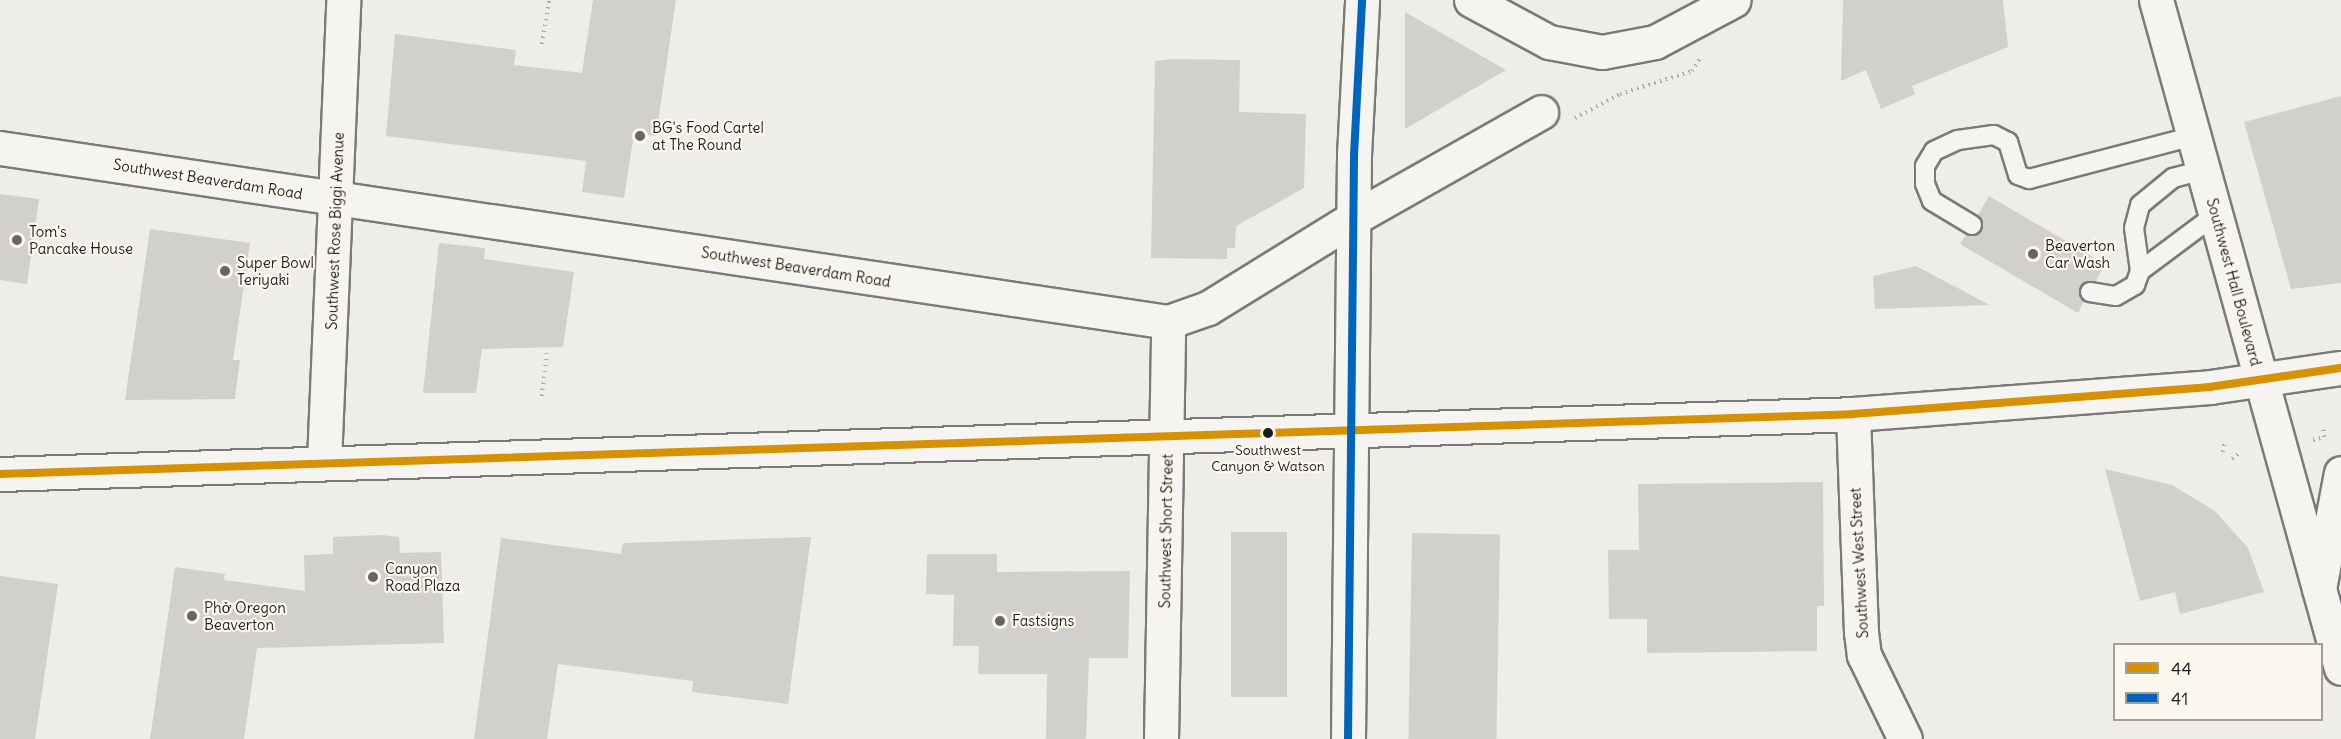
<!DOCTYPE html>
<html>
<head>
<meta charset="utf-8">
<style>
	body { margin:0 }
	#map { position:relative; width:2341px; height:739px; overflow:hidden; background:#eeede8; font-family:Delius,sans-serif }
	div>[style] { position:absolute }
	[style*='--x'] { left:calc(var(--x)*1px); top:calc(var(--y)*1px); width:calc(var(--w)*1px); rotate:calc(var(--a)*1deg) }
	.building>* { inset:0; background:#d1d0cc; transform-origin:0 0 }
	.path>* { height:4px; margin-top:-2px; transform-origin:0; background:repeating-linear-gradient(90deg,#abaaa7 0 1.5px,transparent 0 6px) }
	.roads { filter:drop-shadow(2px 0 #7a7a78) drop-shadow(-2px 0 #7a7a78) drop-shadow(0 2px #7a7a78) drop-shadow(0 -2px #7a7a78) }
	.lane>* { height:18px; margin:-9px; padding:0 9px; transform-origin:9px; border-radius:9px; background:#f5f4f0 }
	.street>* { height:33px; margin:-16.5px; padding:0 16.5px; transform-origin:16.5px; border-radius:16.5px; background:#f5f4f0 }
	.secondary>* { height:33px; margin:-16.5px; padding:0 16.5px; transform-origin:16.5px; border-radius:16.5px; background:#f5f4f0 }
	.primary>* { height:33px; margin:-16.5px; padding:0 16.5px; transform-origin:16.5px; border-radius:16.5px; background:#f5f4f0 }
	.bus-1>* { height:8px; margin:-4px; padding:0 4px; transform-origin:4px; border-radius:4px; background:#d69104 }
	.bus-2>* { height:8px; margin:-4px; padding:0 4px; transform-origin:4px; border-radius:4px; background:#0065bd }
	.dots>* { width:16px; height:16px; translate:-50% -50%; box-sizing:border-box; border:3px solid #fbf7ec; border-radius:50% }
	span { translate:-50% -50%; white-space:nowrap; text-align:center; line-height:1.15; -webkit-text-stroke:4.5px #fbf7ec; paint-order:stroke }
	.bus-label { font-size:14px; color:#1c1c1c }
	.poi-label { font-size:15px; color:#1c1c1c }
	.left { translate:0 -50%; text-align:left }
	.street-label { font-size:15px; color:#1c1c1c }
	.legend { position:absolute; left:2113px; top:643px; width:210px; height:78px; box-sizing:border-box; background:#fbf7ec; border:2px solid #a29f99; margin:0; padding:8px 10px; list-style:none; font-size:18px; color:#1c1c1c }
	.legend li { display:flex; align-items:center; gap:12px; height:30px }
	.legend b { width:30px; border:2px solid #a29f99 }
</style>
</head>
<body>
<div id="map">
	<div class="building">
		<i style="clip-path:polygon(593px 0,676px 0,656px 136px,634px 133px,624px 198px,582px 192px,586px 161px,386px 136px,395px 34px,516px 50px,514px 65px,582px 73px)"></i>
		<i style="clip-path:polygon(1843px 0,2003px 0,2008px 47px,1912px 86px,1915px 94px,1881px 109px,1866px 70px,1841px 81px)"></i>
		<i style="clip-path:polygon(1405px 12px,1506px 70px,1405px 129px)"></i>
		<i style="clip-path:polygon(1173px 59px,1240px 60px,1239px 112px,1306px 114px,1304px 188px,1236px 226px,1235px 248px,1227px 248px,1227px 259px,1151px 258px,1155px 61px)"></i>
		<i style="clip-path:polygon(2341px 96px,2341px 283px,2291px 289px,2244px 122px)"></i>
		<i style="clip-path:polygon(0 194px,39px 199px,27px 284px,0 280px)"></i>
		<i style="clip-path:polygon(1989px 196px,2105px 264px,2096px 281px,2081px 285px,2084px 301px,2078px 313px,1960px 244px,1966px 235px,1981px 231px,1978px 215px)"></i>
		<i style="clip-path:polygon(150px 229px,250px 243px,233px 360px,240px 360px,235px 399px,125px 400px)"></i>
		<i style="clip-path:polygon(439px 243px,485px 248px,484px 259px,574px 272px,563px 347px,482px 349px,476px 393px,423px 393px)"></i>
		<i style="clip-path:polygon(1916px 266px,1990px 305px,1875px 309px,1873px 276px)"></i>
		<i style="clip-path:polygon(2105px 469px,2172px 485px,2215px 511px,2248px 548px,2264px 592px,2180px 614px,2175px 592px,2140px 601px)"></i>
		<i style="clip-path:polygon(1823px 482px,1824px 606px,1817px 606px,1817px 651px,1647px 653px,1647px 619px,1609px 619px,1608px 550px,1639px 550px,1638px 484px)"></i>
		<i style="left:1231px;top:532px;width:56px;height:165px"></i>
		<i style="left:1412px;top:533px;width:88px;height:206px;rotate:1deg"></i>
		<i style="clip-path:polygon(381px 535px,399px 537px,400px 553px,441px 552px,444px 643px,257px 648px,244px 739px,150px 739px,175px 567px,225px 574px,224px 580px,305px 591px,304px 555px,333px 554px,333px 537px)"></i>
		<i style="clip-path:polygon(811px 537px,788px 704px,692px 692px,693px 681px,558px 664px,547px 739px,474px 739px,501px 538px,621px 554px,623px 543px)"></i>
		<i style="clip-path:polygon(927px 554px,997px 554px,997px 572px,1130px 571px,1128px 658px,1089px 658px,1086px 739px,1046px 739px,1047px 674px,978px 674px,979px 646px,953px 646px,954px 595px,926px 594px)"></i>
		<i style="clip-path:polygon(0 576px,58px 584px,35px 739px,0 739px)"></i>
	</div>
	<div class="path">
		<i style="--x:542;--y:44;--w:45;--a:-81"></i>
		<i style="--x:1575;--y:118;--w:51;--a:-28.1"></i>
		<i style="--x:1620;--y:94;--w:76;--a:-17.7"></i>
		<i style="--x:1692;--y:71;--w:15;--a:-58"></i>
		<i style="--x:542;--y:396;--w:43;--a:-83.4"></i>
		<i style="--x:2313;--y:440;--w:11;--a:-15"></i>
		<i style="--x:2324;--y:437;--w:9;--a:-96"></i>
		<i style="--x:2223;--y:452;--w:11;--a:-80"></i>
		<i style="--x:2232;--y:459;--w:11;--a:-38"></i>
	</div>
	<div class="roads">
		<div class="lane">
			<i style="--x:1972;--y:225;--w:47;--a:-149"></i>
			<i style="--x:1932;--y:201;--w:18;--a:-112"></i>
			<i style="--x:1925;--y:184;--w:18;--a:-90"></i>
			<i style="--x:1925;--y:166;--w:17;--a:-59"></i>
			<i style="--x:1934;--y:151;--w:26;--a:-25"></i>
			<i style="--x:1958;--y:140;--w:36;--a:-8"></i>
			<i style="--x:1994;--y:135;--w:16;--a:27"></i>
			<i style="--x:2008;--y:142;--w:34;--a:73"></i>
			<i style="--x:2018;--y:175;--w:12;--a:20"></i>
			<i style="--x:2029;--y:179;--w:171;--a:-14.6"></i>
			<i style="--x:2140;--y:271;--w:94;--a:-36.7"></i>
			<i style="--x:2090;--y:292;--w:26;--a:9"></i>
			<i style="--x:2116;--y:296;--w:22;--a:-30"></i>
			<i style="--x:2135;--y:285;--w:15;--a:-70"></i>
			<i style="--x:2140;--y:271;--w:43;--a:-97.9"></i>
			<i style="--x:2134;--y:228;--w:24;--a:-75"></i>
			<i style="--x:2140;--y:205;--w:43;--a:-39.3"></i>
			<i style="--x:2173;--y:178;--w:31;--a:-15"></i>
		</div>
		<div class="street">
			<i style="--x:0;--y:148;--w:1181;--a:8.47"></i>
			<i style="--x:1168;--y:322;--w:42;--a:-19.3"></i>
			<i style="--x:1208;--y:308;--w:172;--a:-31.7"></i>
			<i style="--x:1354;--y:218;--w:215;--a:-29.5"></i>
			<i style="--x:1853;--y:414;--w:218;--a:87.9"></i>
			<i style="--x:1861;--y:632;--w:23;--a:83"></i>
			<i style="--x:1864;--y:655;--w:93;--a:64"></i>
			<i style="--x:1161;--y:739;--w:417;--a:-89"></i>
		</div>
		<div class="secondary">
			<i style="--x:1471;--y:0;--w:89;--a:28.3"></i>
			<i style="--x:1549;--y:42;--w:54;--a:10.7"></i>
			<i style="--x:1602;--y:52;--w:54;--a:-10.7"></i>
			<i style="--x:1655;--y:42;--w:89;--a:-28"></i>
			<i style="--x:2156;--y:0;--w:693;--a:74.52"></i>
			<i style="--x:324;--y:462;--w:462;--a:-87.6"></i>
			<i style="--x:1348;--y:739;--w:584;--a:-89.41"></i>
			<i style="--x:1354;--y:155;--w:155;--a:-87"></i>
		</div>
		<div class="primary">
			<i style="--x:0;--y:474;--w:1854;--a:-1.85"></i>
			<i style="--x:1853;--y:414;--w:358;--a:-4.3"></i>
			<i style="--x:2210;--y:387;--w:132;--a:-8.3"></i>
			<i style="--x:2319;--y:589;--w:118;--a:-79.3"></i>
		</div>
	</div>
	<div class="bus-1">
		<i style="--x:0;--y:474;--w:1854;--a:-1.85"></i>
		<i style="--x:1853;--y:414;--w:358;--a:-4.3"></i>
		<i style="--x:2210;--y:387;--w:132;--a:-8.3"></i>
	</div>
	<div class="bus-2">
		<i style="--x:1348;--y:739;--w:584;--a:-89.41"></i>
		<i style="--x:1354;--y:155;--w:155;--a:-87"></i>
	</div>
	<div class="dots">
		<i style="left:640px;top:136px;background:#666563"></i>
		<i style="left:17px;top:240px;background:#666563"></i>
		<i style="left:2033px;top:254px;background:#666563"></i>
		<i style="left:225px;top:271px;background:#666563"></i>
		<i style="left:1268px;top:433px;background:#1c1c1c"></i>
		<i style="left:373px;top:577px;background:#666563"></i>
		<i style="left:192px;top:616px;background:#666563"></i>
		<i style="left:1000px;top:621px;background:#666563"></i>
	</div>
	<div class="bus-label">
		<span style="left:1268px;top:458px">Southwest<br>Canyon &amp; Watson</span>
	</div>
	<div class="poi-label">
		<span class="left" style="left:652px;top:136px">BG's Food Cartel<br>at The Round</span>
		<span class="left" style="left:29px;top:240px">Tom's<br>Pancake House</span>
		<span class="left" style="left:2045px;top:254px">Beaverton<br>Car Wash</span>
		<span class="left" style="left:237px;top:271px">Super Bowl<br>Teriyaki</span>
		<span class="left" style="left:385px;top:577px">Canyon<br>Road Plaza</span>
		<span class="left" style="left:204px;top:616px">Phở Oregon<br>Beaverton</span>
		<span class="left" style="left:1012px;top:621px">Fastsigns</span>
	</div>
	<div class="street-label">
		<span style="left:208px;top:179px;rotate:9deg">Southwest Beaverdam Road</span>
		<span style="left:335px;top:231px;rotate:-88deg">Southwest Rose Biggi Avenue</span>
		<span style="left:796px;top:267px;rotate:9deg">Southwest Beaverdam Road</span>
		<span style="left:2234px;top:282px;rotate:75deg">Southwest Hall Boulevard</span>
		<span style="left:1166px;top:531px;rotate:-89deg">Southwest Short Street</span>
		<span style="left:1859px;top:563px;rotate:-93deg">Southwest West Street</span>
	</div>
	<ul class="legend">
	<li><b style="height:8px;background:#d69104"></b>44</li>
	<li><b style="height:8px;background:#0065bd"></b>41</li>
	</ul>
</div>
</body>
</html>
